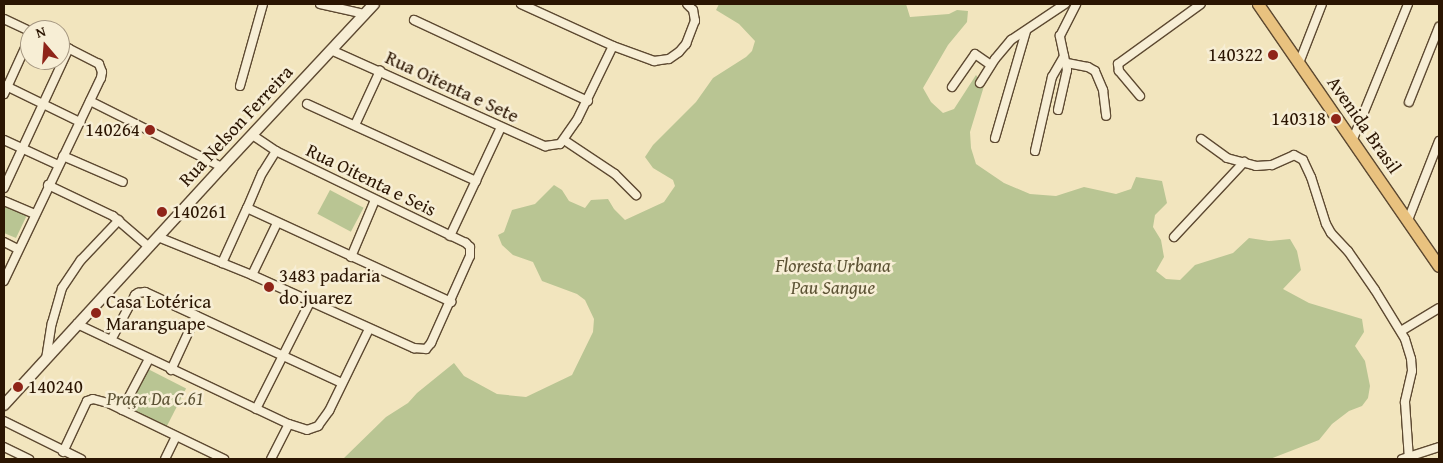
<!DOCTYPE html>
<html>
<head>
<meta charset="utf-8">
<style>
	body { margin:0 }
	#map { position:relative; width:1443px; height:463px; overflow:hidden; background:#f2e5be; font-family:"Gentium Book Plus",serif }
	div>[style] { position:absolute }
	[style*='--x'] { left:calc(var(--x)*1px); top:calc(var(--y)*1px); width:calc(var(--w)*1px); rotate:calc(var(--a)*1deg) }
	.green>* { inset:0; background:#b9c593; transform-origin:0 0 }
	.stream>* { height:2.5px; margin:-1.25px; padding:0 1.25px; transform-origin:1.25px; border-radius:1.25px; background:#9bbfb3 }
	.roads { filter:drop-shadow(1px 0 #5d4931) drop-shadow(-1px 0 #5d4931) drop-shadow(0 1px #5d4931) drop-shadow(0 -1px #5d4931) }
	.minor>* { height:8px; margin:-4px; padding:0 4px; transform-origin:4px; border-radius:4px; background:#f7eed5 }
	.secondary>* { height:10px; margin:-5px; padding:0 5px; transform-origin:5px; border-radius:5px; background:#f7eed5 }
	.primary>* { height:11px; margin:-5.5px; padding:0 5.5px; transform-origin:5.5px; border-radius:5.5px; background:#e9c27f }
	.dots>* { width:14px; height:14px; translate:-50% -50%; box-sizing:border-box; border:2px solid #f7eed5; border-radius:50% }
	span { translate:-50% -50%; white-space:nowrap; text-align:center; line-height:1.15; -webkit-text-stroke:5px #f7eed5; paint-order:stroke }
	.poi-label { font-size:19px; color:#2b1502 }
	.right { translate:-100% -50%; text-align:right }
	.left { translate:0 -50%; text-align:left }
	.street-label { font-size:19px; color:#2b1502 }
	.park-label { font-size:19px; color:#5d5335; font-style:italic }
	.frame { position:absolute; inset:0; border:5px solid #2b1502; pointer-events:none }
	.north { position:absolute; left:20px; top:20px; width:50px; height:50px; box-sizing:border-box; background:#f7eed5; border:1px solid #a59781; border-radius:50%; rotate:342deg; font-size:14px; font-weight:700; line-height:20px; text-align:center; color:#2b1502 }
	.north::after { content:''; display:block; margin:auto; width:18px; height:22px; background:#8f2418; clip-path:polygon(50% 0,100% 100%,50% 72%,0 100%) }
</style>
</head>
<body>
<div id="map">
	<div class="green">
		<i style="clip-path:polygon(719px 4px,906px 4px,910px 17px,949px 14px,957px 10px,968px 11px,967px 22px,948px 45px,923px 88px,931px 102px,943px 113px,954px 109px,976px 75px,984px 86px,970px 132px,971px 148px,976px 164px,1004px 183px,1030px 194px,1056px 196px,1084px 187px,1116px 194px,1131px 189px,1136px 177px,1162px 181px,1167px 203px,1155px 215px,1153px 227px,1161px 240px,1164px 257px,1156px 271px,1166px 279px,1180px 280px,1195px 265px,1233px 253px,1249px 238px,1269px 241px,1290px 239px,1297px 251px,1301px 270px,1283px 289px,1309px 303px,1362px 319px,1364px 332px,1355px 346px,1365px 361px,1370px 386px,1368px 398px,1362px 406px,1349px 411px,1332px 424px,1319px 440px,1270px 459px,343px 459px,386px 417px,408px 403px,417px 393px,454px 363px,464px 376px,497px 394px,526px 397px,572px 375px,593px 332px,594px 319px,585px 300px,577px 294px,542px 281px,533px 262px,513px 255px,502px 245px,498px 235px,504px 232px,512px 210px,535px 204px,554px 185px,562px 190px,569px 201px,585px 208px,591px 200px,608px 199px,614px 209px,625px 220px,664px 202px,675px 186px,673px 180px,653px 168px,645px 157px,653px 145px,696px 102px,713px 78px,746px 57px,752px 51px,755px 41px,739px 24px,716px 10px)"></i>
		<i style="left:330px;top:190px;width:38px;height:27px;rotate:28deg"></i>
		<i style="clip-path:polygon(4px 204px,27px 215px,16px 238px,4px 233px)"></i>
		<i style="left:146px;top:368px;width:45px;height:47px;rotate:27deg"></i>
	</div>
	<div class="stream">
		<i style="--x:1040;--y:459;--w:24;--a:0"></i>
	</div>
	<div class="roads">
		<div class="minor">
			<i style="--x:320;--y:4;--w:45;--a:12.8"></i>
			<i style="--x:521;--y:4;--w:101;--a:24.5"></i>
			<i style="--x:613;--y:46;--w:44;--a:20.1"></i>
			<i style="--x:654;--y:61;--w:15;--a:-8"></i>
			<i style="--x:669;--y:59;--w:12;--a:-35"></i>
			<i style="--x:679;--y:52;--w:11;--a:-49"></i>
			<i style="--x:686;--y:44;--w:25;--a:-69"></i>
			<i style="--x:695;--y:21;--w:11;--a:-100"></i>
			<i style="--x:693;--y:10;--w:8;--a:-135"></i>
			<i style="--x:4;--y:19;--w:29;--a:25"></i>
			<i style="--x:414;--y:20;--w:192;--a:25"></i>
			<i style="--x:331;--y:50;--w:235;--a:24.2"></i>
			<i style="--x:545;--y:146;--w:15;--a:-8"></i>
			<i style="--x:560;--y:144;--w:29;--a:-55"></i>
			<i style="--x:577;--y:120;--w:82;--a:-64.1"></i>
			<i style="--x:1067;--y:63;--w:21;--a:11"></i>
			<i style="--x:1088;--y:67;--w:8;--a:30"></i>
			<i style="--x:1095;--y:71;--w:21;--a:67"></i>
			<i style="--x:1103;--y:90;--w:26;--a:83"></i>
			<i style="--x:1299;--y:63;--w:63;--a:-68.7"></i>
			<i style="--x:980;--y:83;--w:28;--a:-58"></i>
			<i style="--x:995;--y:59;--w:25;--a:-50"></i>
			<i style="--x:1011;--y:40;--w:65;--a:-33.7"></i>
			<i style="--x:4;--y:85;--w:85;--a:26"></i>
			<i style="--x:240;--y:86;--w:85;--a:-74.3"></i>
			<i style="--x:952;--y:87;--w:40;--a:-55.1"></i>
			<i style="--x:975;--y:54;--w:19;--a:35"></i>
			<i style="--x:4;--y:94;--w:63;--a:-65.5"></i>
			<i style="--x:1140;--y:96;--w:33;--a:-130"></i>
			<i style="--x:1119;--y:71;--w:7;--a:-98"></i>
			<i style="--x:1118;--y:64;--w:102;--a:-35.9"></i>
			<i style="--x:90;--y:101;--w:148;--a:26.6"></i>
			<i style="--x:1409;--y:102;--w:81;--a:-68.2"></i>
			<i style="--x:307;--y:104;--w:186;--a:24.5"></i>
			<i style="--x:1058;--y:110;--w:41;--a:-77.3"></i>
			<i style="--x:1067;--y:70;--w:35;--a:-102"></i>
			<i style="--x:1060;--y:36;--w:36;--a:-63"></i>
			<i style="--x:355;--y:125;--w:60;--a:-65.2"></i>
			<i style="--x:995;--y:138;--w:111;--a:-73.8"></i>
			<i style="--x:1201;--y:139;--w:32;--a:36"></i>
			<i style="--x:1227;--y:158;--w:30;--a:15"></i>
			<i style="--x:1256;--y:166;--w:16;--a:-4"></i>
			<i style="--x:1272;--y:165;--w:24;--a:-24"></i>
			<i style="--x:1294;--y:155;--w:10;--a:29"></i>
			<i style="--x:1303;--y:160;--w:19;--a:65"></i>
			<i style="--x:1311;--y:177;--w:49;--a:72.3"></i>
			<i style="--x:1326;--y:224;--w:10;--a:61"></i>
			<i style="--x:1331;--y:233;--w:25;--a:47"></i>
			<i style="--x:1348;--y:251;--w:47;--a:55.3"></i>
			<i style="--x:1375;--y:290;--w:57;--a:58.5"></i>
			<i style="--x:1405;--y:339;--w:21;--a:73"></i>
			<i style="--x:1411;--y:359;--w:12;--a:85"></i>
			<i style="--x:1412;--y:371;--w:32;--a:103"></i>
			<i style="--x:1405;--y:402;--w:57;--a:86"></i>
			<i style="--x:1353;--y:139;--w:146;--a:-67.8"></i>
			<i style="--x:4;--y:140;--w:60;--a:24.8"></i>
			<i style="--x:564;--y:140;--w:61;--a:33.7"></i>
			<i style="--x:615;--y:174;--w:30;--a:45"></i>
			<i style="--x:276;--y:151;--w:26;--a:122"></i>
			<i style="--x:262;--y:173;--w:38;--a:113"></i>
			<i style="--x:247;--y:208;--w:225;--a:24.7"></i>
			<i style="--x:1035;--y:151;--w:76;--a:-77.1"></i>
			<i style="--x:1052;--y:77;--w:24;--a:-60"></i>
			<i style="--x:63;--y:156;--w:65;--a:23.4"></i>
			<i style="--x:48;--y:185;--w:72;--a:25.5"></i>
			<i style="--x:113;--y:216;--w:46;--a:40.6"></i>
			<i style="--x:4;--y:188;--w:154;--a:-65.1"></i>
			<i style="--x:4;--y:201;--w:34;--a:23"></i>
			<i style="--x:1408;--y:220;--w:85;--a:-68.6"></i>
			<i style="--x:450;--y:236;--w:120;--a:-64.9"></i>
			<i style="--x:158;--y:237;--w:101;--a:22"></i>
			<i style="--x:252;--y:275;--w:178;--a:24.3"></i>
			<i style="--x:414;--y:348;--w:12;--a:5"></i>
			<i style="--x:426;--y:349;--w:8;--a:-50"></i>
			<i style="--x:431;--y:343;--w:95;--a:-65.9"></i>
			<i style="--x:470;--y:256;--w:9;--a:-90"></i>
			<i style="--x:470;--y:247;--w:6;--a:-135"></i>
			<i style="--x:466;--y:243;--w:211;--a:-154.2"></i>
			<i style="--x:276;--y:151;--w:29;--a:-146"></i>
			<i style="--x:1174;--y:237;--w:103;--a:-47"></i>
			<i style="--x:4;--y:242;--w:16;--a:27"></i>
			<i style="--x:351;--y:257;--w:62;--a:-67.2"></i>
			<i style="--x:222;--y:263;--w:60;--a:-65.6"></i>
			<i style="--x:252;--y:275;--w:58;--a:-64.3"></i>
			<i style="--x:4;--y:281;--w:225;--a:-64.5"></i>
			<i style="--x:101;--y:78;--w:6;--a:-81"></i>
			<i style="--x:102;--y:72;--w:9;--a:-111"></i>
			<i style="--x:99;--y:64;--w:44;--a:-152.9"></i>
			<i style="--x:77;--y:324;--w:234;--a:25.3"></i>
			<i style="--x:289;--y:424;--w:19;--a:18"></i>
			<i style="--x:307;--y:430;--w:12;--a:-20"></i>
			<i style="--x:318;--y:426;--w:19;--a:-54"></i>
			<i style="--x:329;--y:411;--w:91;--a:-64"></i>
			<i style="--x:1401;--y:331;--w:44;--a:-31.2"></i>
			<i style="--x:111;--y:340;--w:51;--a:-61.9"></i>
			<i style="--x:135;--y:295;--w:4;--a:-34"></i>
			<i style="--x:138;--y:293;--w:7;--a:-8"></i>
			<i style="--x:145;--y:292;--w:217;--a:24.8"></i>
			<i style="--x:46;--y:359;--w:36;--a:-81"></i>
			<i style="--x:52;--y:323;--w:36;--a:-74"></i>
			<i style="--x:62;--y:288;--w:34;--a:-56"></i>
			<i style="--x:81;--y:260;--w:55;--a:-46.5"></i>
			<i style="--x:171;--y:370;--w:60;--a:-65.2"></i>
			<i style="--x:256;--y:409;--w:120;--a:-63.2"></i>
			<i style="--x:122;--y:410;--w:58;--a:-62.1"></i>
			<i style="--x:4;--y:421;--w:86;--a:26.3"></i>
			<i style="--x:4;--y:447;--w:28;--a:26"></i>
			<i style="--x:63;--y:452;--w:56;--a:-64.8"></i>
			<i style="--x:87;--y:401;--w:6;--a:-18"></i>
			<i style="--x:93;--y:399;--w:16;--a:15"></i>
			<i style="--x:108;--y:403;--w:129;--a:25.8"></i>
			<i style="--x:165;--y:459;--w:25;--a:-64"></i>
			<i style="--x:271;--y:459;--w:39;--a:-63"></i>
			<i style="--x:1402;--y:459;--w:39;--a:-18"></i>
		</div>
		<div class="secondary">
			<i style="--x:4;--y:405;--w:323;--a:-47.5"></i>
			<i style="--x:222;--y:167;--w:223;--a:-47"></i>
		</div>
		<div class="primary">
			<i style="--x:1258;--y:4;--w:318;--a:55.4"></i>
		</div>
	</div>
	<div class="dots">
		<i style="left:1273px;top:55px;background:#8f2418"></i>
		<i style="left:1336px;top:119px;background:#8f2418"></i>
		<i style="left:150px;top:130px;background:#8f2418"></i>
		<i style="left:162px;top:212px;background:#8f2418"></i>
		<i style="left:269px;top:287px;background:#8f2418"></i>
		<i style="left:96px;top:313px;background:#8f2418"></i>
		<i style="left:18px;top:387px;background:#8f2418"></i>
	</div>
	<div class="poi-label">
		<span class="right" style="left:1263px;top:55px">140322</span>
		<span class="right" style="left:1326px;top:119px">140318</span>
		<span class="right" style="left:140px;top:130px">140264</span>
		<span class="left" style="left:172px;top:212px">140261</span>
		<span class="left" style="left:279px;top:287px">3483 padaria<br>do juarez</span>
		<span class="left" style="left:106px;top:313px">Casa Lotérica<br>Maranguape</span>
		<span class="left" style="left:28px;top:387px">140240</span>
	</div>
	<div class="street-label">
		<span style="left:452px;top:87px;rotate:25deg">Rua Oitenta e Sete</span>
		<span style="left:1364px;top:125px;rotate:55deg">Avenida Brasil</span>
		<span style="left:236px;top:126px;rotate:-47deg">Rua Nelson Ferreira</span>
		<span style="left:371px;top:180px;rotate:26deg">Rua Oitenta e Seis</span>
	</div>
	<div class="park-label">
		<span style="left:833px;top:277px">Floresta Urbana<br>Pau Sangue</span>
		<span style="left:155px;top:399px">Praça Da C.61</span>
	</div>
	<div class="frame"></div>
	<div class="north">N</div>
</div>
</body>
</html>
